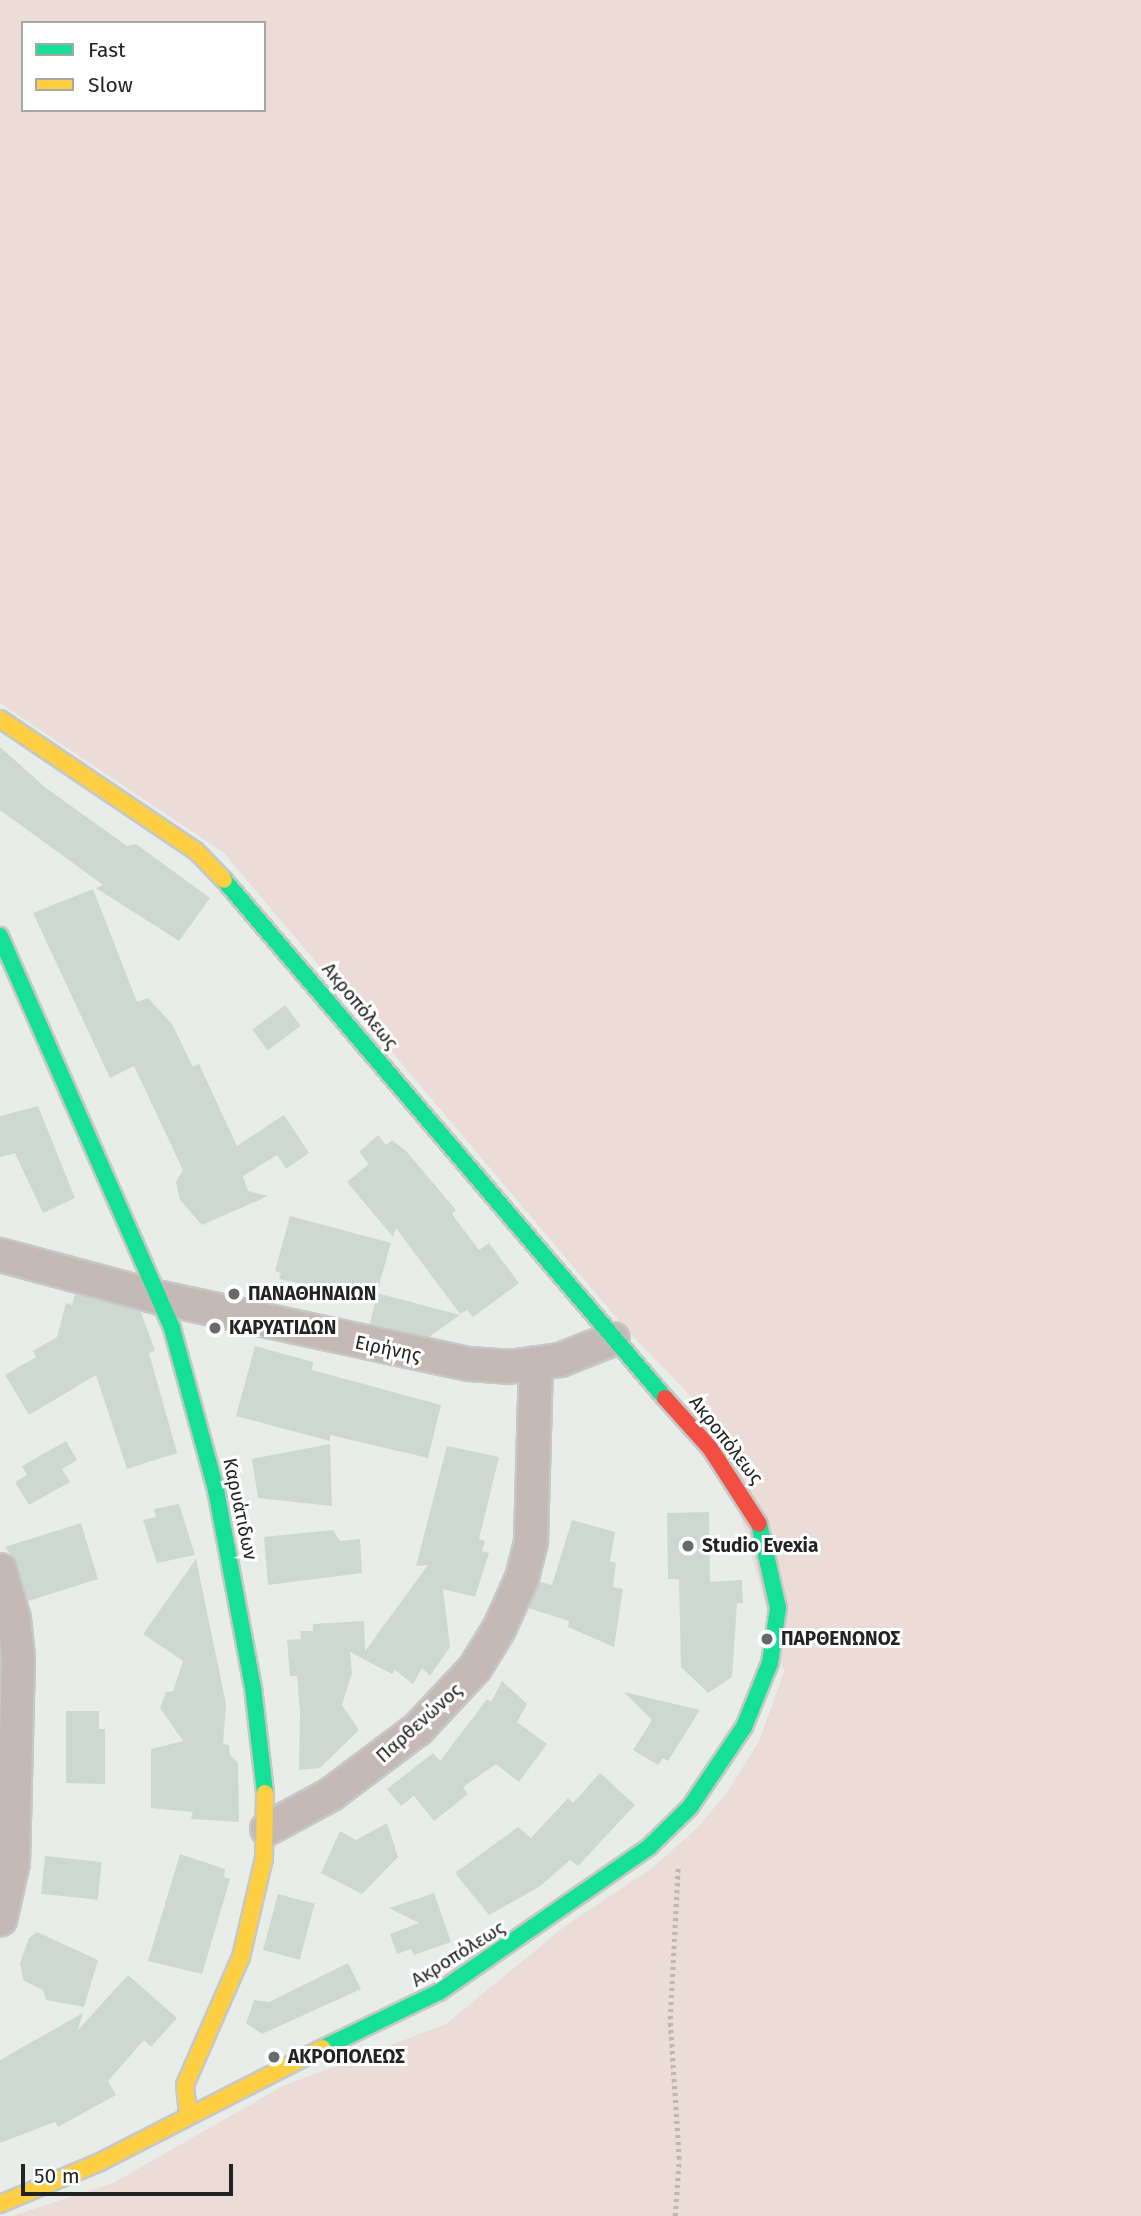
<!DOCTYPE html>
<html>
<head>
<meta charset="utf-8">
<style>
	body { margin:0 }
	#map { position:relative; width:1141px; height:2216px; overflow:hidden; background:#e8edea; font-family:"Fira Sans",sans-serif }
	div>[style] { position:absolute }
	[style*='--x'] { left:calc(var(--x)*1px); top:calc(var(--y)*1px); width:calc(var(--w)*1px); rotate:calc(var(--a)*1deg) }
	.green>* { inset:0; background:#ecdcd7 }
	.building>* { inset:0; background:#ced8d2; transform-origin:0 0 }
	.path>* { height:4.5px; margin-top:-2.25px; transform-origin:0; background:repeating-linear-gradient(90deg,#beb7b4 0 3.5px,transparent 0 7px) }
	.roads { filter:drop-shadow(2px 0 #c5c8c6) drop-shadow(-2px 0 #c5c8c6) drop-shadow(0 2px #c5c8c6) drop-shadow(0 -2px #c5c8c6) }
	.street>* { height:32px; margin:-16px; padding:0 16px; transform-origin:16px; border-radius:16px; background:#c5b9b6 }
	.fast>* { height:16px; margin:-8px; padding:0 8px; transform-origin:8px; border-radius:8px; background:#16e098 }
	.slow>* { height:16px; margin:-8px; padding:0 8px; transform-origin:8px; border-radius:8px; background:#ffcf43 }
	.jam>* { height:16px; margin:-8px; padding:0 8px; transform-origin:8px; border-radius:8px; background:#f24e42 }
	.dots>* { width:19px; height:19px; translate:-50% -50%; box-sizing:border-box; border:4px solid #fff; border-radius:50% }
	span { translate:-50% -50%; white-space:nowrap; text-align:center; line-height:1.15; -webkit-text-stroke:6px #fff; paint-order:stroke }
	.street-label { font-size:19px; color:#222423 }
	.poi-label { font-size:19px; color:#222423; font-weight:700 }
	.left { translate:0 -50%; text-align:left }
	.legend { position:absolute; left:21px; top:21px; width:245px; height:91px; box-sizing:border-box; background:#fff; border:2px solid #a7a7a7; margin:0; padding:9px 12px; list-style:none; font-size:21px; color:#222423 }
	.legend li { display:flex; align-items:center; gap:14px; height:35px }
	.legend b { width:35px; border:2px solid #a7a7a7 }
	.scale { position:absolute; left:21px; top:2164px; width:212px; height:32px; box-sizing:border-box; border:4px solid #222423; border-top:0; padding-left:9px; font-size:21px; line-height:24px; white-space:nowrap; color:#222423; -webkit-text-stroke:5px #fff; paint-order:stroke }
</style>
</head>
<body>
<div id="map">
	<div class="green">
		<i style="clip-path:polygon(evenodd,0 0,1141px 0,1141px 2216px,12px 2216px,113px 2183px,283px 2086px,446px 2024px,565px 1926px,652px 1868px,697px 1828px,726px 1794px,759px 1741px,784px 1672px,717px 1430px,683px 1388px,625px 1328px,224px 853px,0 703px,0 0,23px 23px,264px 23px,264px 110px,23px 110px,23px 23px)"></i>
	</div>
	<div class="building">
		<i style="clip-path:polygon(0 747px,46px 788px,127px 846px,136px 844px,210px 898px,179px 941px,96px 888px,103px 885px,0 810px)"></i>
		<i style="clip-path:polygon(93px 889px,137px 1002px,148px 998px,172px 1024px,193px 1067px,199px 1064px,237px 1146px,284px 1115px,309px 1153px,286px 1169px,277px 1155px,243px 1176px,248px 1191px,268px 1196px,202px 1225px,180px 1200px,176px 1182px,183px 1170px,134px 1066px,110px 1078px,33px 913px)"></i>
		<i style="left:285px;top:1005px;width:26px;height:41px;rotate:53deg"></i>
		<i style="clip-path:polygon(38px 1106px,75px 1198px,43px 1213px,15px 1153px,0 1157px,0 1116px)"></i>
		<i style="clip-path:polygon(378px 1135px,386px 1145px,392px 1140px,406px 1151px,456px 1210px,452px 1214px,479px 1250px,489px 1243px,519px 1283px,473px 1317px,467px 1310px,460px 1314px,396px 1228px,393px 1237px,347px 1182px,369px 1164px,359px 1152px)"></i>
		<i style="clip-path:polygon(290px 1216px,391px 1243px,375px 1299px,279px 1279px,281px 1273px,275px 1271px)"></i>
		<i style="clip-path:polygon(377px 1293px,460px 1315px,429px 1337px,370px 1324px)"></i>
		<i style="clip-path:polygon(75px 1294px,141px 1312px,155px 1351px,149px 1353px,177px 1453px,127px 1469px,96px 1375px,29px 1415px,5px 1375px,36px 1357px,33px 1351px,57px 1337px,66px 1303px,72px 1305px)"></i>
		<i style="clip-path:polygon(255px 1346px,313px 1362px,312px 1370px,441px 1405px,428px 1458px,330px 1435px,330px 1441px,236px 1416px)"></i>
		<i style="clip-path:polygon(66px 1441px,77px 1460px,62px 1469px,70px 1482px,29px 1505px,15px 1482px,27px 1475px,22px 1466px)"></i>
		<i style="clip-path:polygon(330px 1444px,332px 1506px,258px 1498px,252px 1459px)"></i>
		<i style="clip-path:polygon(447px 1446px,499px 1457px,479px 1539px,485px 1541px,482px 1551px,489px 1553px,475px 1597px,443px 1589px,450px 1647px,430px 1676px,422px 1668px,413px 1684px,395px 1670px,392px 1674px,350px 1652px,352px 1673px,342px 1705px,359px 1730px,320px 1768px,299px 1770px,300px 1712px,297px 1676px,290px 1676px,287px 1640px,301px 1639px,300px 1631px,313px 1631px,313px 1624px,364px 1621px,365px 1651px,428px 1565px,416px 1566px)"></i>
		<i style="clip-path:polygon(179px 1504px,195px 1555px,157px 1563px,143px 1520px,156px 1517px,154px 1509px)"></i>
		<i style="clip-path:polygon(709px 1512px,710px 1582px,742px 1580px,743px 1603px,737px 1603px,732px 1677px,708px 1693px,681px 1667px,679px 1579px,668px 1579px,667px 1513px)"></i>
		<i style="clip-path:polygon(572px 1520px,615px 1532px,610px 1561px,616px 1563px,613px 1587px,623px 1589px,614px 1647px,568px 1627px,569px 1621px,528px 1608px,540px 1582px,552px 1585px)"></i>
		<i style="clip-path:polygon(81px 1523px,98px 1579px,28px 1601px,18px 1565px,5px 1547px)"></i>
		<i style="clip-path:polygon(333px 1530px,340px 1541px,360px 1539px,362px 1573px,268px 1585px,264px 1537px)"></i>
		<i style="clip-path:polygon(196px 1559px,226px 1704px,223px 1744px,229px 1745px,230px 1755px,238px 1763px,239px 1822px,191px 1819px,193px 1812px,151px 1808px,151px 1749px,183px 1741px,160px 1708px,166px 1692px,173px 1691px,183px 1661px,143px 1634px)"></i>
		<i style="clip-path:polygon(502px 1681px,527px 1704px,517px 1722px,547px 1744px,519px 1782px,496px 1764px,463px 1787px,468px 1794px,434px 1821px,414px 1796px,401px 1806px,387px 1789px,433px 1753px,440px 1761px,487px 1699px,491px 1702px)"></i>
		<i style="clip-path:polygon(624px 1692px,700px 1710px,668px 1761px,663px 1758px,658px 1765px,633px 1750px,652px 1720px)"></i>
		<i style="clip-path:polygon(66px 1711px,99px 1711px,99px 1729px,105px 1729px,105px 1784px,66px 1783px)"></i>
		<i style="clip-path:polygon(600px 1773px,635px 1805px,578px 1866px,570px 1860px,539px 1887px,489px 1915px,455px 1873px,518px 1827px,531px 1838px,568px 1798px,573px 1803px)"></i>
		<i style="clip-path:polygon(387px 1823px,398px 1857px,362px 1894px,321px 1873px,340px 1831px,356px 1840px)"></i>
		<i style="clip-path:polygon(180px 1854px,225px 1869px,224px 1877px,230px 1879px,202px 1974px,148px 1961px)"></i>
		<i style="left:45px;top:1856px;width:57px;height:38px;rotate:6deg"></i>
		<i style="clip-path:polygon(434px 1893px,451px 1942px,414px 1955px,411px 1949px,397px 1954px,390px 1934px,419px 1923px,389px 1908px)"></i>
		<i style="left:278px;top:1894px;width:38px;height:58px;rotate:15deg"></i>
		<i style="clip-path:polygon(37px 1932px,98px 1960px,84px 2007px,46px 2000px,43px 1990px,23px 1980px,20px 1963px,29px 1938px)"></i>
		<i style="clip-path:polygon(348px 1963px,361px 1989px,262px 2034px,246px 2023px,254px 2000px,269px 2002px)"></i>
		<i style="clip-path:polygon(128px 1975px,177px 2018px,151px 2047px,144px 2040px,108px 2081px,116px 2095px,58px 2127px,55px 2122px,0 2143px,0 2060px,83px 2013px,78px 2030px)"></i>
	</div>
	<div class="path">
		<i style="--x:675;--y:2216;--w:57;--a:-86"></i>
		<i style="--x:679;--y:2159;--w:140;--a:-93.7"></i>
		<i style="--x:670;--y:2019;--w:153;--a:-87"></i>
	</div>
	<div class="roads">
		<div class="street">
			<i style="--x:0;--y:1255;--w:167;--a:15"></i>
			<i style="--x:161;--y:1298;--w:315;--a:12.1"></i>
			<i style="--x:469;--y:1364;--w:39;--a:4"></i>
			<i style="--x:508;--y:1367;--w:52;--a:-7.7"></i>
			<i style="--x:560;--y:1360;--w:57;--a:-21.6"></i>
			<i style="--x:0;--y:1570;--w:51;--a:74.1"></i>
			<i style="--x:14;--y:1619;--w:39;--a:84"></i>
			<i style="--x:18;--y:1658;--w:205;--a:91.4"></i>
			<i style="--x:13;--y:1863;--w:58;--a:102.8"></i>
			<i style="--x:267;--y:1829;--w:72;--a:-28.4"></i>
			<i style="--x:330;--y:1795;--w:110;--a:-36.9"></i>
			<i style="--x:418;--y:1729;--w:83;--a:-46.9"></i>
			<i style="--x:475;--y:1668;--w:46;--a:-58.4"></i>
			<i style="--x:499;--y:1629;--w:56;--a:-65.7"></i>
			<i style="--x:522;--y:1578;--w:38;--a:-76"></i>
			<i style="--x:531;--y:1541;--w:178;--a:-88.4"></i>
		</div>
		<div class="fast">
			<i style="--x:224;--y:880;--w:680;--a:49.59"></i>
			<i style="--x:0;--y:936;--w:428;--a:66.3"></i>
			<i style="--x:172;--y:1328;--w:168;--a:74.8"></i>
			<i style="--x:216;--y:1490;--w:200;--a:79.4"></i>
			<i style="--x:253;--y:1687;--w:107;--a:83.5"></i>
			<i style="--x:323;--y:2048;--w:129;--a:-25.8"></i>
			<i style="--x:439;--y:1992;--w:255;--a:-34.6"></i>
			<i style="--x:649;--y:1847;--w:57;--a:-44.3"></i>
			<i style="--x:690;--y:1807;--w:97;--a:-56"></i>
			<i style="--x:744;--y:1727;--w:69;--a:-67.9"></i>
			<i style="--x:770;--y:1663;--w:56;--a:-81.7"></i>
			<i style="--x:778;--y:1608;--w:86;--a:-102.7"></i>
		</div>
		<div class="slow">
			<i style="--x:0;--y:719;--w:236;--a:34"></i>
			<i style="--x:196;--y:851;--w:40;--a:46"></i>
			<i style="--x:188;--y:2114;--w:29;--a:-96"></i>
			<i style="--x:185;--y:2085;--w:140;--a:-66.4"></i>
			<i style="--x:241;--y:1957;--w:102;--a:-76.9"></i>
			<i style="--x:264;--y:1858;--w:65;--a:-89.1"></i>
			<i style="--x:0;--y:2204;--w:108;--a:-22.8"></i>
			<i style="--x:100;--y:2162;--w:250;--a:-27.1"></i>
		</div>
		<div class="jam">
			<i style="--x:665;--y:1398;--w:67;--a:48"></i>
			<i style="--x:710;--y:1448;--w:90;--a:57.2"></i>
		</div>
	</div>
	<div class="dots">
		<i style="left:234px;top:1294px;background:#676a69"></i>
		<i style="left:215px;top:1328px;background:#676a69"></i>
		<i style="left:688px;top:1546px;background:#676a69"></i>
		<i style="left:767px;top:1639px;background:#676a69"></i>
		<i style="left:274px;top:2057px;background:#676a69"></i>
	</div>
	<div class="street-label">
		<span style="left:360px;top:1006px;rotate:50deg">Ακροπόλεως</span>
		<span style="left:388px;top:1349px;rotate:12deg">Ειρήνης</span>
		<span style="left:726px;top:1440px;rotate:52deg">Ακροπόλεως</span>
		<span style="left:240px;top:1509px;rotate:78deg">Καρυάτιδων</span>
		<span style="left:419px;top:1723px;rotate:-42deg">Παρθενώνος</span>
		<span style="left:458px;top:1954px;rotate:-32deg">Ακροπόλεως</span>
	</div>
	<div class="poi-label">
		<span class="left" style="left:248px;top:1294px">ΠΑΝΑΘΗΝΑΙΩΝ</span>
		<span class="left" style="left:229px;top:1328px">ΚΑΡΥΑΤΙΔΩΝ</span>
		<span class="left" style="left:702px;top:1546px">Studio Evexia</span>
		<span class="left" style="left:781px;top:1639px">ΠΑΡΘΕΝΩΝΟΣ</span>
		<span class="left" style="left:288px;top:2057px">ΑΚΡΟΠΟΛΕΩΣ</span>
	</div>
	<ul class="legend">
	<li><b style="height:9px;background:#16e098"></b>Fast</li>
	<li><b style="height:9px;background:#ffcf43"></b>Slow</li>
	</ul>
	<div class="scale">50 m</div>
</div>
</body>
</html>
